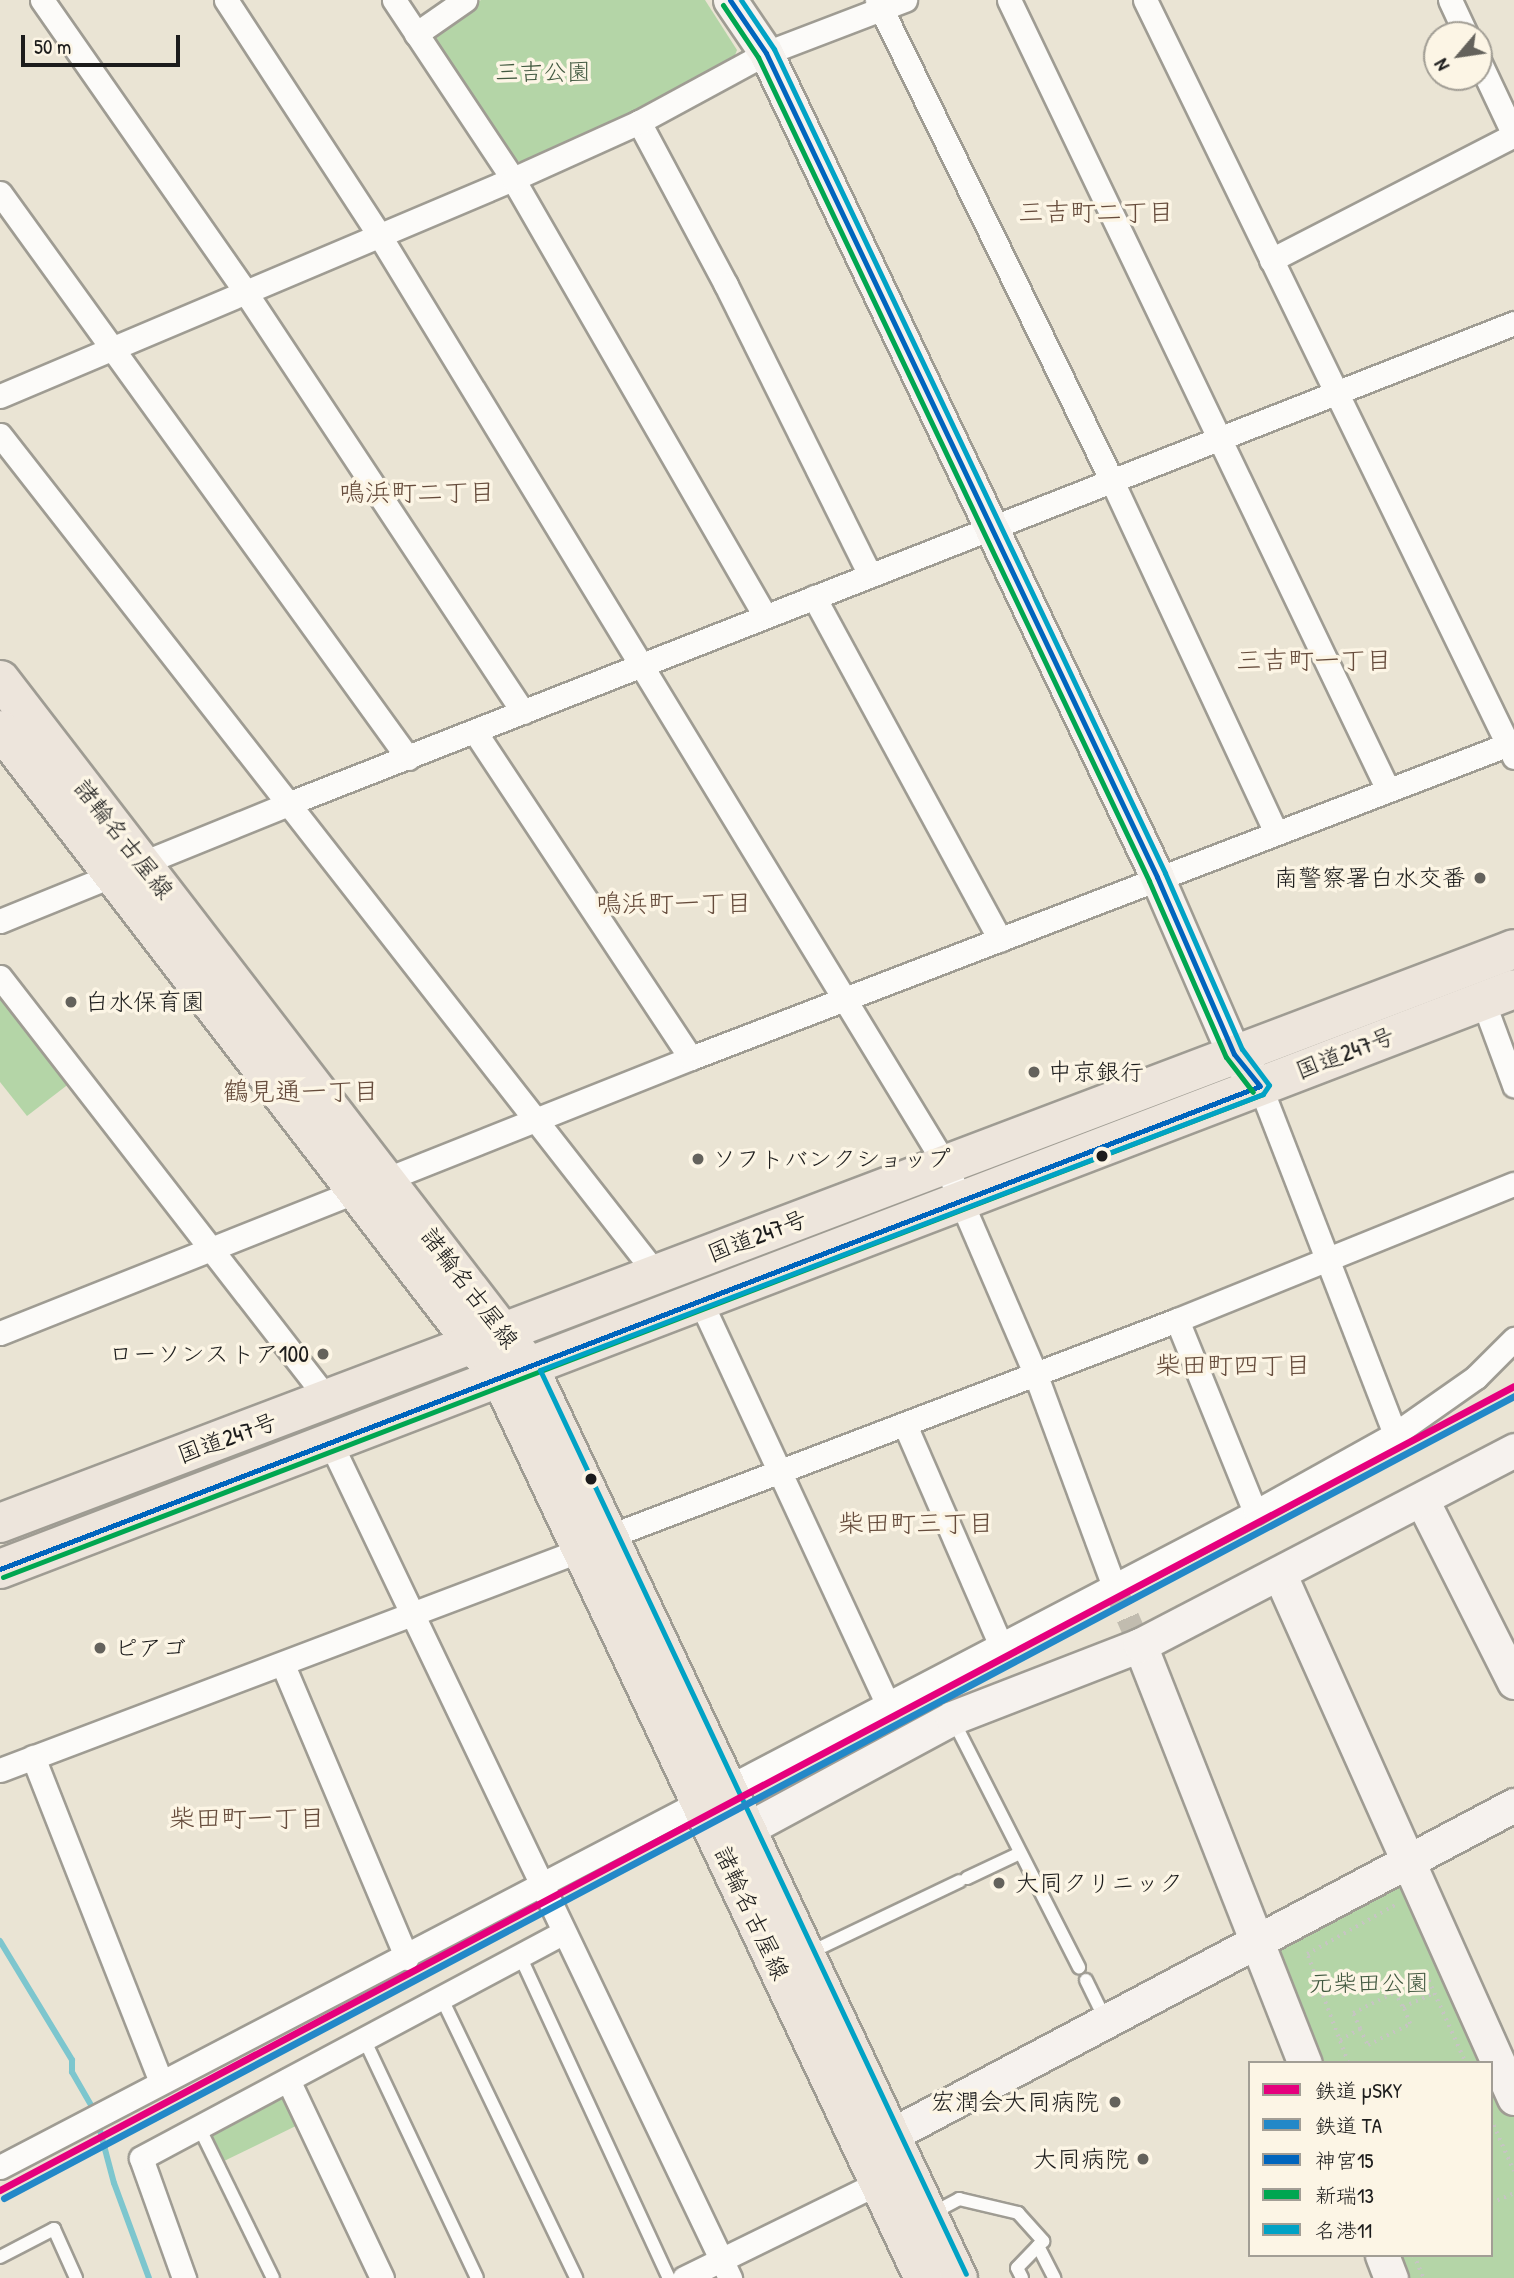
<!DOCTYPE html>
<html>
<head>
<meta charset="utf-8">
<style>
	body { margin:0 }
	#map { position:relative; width:1514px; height:2278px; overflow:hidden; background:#eae4d4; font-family:"Patrick Hand","Klee One",sans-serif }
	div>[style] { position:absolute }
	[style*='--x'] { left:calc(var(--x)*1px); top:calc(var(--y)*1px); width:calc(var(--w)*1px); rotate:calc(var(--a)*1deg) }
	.green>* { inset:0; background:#b4d5a7; transform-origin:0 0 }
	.stream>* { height:6px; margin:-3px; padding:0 3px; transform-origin:3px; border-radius:3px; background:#7dc6ce }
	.street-tunnel>* { height:23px; margin-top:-11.5px; transform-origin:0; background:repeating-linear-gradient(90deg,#c1bcaf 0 23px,transparent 0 34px) }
	.path>* { height:3.5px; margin-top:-1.75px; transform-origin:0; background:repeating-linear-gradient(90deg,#c6c5c2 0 2px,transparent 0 7px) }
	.roads { filter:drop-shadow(2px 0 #9f9c93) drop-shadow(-2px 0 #9f9c93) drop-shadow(0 2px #9f9c93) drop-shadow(0 -2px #9f9c93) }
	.lane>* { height:12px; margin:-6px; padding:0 6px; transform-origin:6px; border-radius:6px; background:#fcfbf9 }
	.street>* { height:23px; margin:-11.5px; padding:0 11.5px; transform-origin:11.5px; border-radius:11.5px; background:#fcfbf9 }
	.secondary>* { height:33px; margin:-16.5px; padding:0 16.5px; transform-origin:16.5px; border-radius:16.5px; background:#f6f2ee }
	.primary>* { height:37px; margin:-18.5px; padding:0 18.5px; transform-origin:18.5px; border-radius:18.5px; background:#ede5dc }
	.highway>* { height:38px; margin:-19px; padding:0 19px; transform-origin:19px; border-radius:19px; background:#ede5dc }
	.bus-1>* { height:5px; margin:-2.5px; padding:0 2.5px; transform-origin:2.5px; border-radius:2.5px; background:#0065bd }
	.bus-2>* { height:5px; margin:-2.5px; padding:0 2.5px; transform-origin:2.5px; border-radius:2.5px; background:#00a651 }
	.bus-3>* { height:5px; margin:-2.5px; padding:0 2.5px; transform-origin:2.5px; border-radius:2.5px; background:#01a2c5 }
	.rail-1>* { height:7px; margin:-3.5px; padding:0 3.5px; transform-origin:3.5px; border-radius:3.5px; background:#e5007d }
	.rail-2>* { height:7px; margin:-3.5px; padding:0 3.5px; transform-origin:3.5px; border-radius:3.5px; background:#2388c8 }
	.dots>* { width:19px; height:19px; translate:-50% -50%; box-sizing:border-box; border:4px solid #fcf5e5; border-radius:50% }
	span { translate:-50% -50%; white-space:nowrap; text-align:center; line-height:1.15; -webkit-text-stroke:7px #fcf5e5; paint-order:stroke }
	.park-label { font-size:24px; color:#425940 }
	.street-label { font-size:24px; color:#1c1c1c }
	.poi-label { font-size:24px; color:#1c1c1c }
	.right { translate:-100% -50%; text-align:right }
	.left { translate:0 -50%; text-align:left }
	.neighbourhood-label { font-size:26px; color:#664c3c }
	.legend { position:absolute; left:1248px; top:2061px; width:245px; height:196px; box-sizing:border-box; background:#fcf5e5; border:2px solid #a29e95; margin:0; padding:9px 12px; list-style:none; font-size:21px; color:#1c1c1c }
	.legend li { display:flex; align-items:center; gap:14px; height:35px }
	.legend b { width:35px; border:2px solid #a29e95 }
	.north { position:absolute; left:1423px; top:21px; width:70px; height:70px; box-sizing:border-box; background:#fcf5e5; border:2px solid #a29e95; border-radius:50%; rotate:241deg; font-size:19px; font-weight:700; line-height:28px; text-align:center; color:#1c1c1c }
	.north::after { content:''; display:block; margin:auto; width:24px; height:32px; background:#64625c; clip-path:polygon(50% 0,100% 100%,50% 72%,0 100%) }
	.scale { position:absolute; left:21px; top:35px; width:159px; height:32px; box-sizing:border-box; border:4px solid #1c1c1c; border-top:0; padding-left:9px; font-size:21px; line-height:24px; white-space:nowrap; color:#1c1c1c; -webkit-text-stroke:5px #fcf5e5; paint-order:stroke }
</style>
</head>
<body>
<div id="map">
	<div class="green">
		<i style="clip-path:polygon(481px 0,705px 0,737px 50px,731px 66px,523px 162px,510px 159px,432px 43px,436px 31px)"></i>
		<i style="clip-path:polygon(0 989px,70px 1083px,27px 1116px,0 1082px)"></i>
		<i style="clip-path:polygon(1407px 1872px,1514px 2114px,1514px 2278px,1402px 2278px,1393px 2255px,1491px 2255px,1491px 2063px,1315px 2063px,1268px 1947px)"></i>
		<i style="left:288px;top:2092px;width:34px;height:90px;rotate:64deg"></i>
	</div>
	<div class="stream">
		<i style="--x:0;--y:1941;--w:139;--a:58.8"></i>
		<i style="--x:72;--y:2060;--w:12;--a:90"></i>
		<i style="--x:72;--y:2072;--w:46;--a:60.1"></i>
		<i style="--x:98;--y:2123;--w:62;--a:75.1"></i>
		<i style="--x:114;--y:2183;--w:101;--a:69.8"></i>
	</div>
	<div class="street-tunnel">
		<i style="--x:1114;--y:1586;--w:64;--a:66.2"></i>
	</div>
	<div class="path">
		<i style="--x:1426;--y:1974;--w:98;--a:65.8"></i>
		<i style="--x:1360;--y:2029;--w:17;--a:-114"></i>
		<i style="--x:1353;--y:2013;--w:47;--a:-26.6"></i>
		<i style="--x:1395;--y:1992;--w:17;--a:62"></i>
		<i style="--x:1340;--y:2040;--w:23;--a:-29"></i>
		<i style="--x:1360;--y:2029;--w:18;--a:63"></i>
		<i style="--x:1368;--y:2045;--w:47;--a:-26.6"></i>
		<i style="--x:1410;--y:2024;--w:18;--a:-112"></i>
		<i style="--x:1403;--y:2007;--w:34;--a:-24"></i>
		<i style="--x:1348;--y:2063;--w:116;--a:-110.6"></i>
		<i style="--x:1307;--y:1954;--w:103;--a:-29.1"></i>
		<i style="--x:1491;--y:2119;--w:57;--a:66.1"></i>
		<i style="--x:1491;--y:2203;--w:25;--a:-23"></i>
		<i style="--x:1414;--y:2255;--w:25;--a:67"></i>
	</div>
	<div class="roads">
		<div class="lane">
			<i style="--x:952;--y:1718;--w:280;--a:63"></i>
			<i style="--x:967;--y:1878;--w:56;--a:-25.2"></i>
			<i style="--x:809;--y:1953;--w:167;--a:-25.5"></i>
			<i style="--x:520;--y:1956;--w:355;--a:65.2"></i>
			<i style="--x:1086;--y:1980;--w:46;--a:64"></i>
			<i style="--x:441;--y:1997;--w:312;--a:64.3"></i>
			<i style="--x:364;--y:2039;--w:264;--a:64.7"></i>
			<i style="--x:199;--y:2127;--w:168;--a:63.9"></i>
			<i style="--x:931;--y:2214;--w:32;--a:-28"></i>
			<i style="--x:959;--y:2199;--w:61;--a:13.3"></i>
			<i style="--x:1018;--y:2213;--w:38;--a:48"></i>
			<i style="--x:1043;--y:2241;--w:37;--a:134"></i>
			<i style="--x:1017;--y:2268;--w:11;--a:63"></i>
			<i style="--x:1038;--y:2246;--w:36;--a:63"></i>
			<i style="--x:0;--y:2257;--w:61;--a:-27.4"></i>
			<i style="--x:54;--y:2229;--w:54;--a:65.8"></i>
		</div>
		<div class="street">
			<i style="--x:42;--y:0;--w:353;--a:55.1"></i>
			<i style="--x:244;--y:290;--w:506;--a:56.53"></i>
			<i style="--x:226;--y:0;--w:278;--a:56.9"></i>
			<i style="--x:378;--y:233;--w:1090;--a:58.66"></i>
			<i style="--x:945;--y:1164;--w:228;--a:66.7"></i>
			<i style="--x:1035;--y:1373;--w:227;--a:69.7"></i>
			<i style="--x:394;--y:0;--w:215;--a:56.4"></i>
			<i style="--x:513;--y:179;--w:504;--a:60.03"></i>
			<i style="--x:877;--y:0;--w:535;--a:63.96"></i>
			<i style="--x:1112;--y:481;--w:387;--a:65"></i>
			<i style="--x:1009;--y:0;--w:876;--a:64.37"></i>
			<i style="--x:1145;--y:0;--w:842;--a:64.01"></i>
			<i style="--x:1450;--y:0;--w:38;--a:65"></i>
			<i style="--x:416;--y:34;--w:60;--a:-34.8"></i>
			<i style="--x:1479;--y:61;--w:82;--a:64.7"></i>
			<i style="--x:639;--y:122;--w:185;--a:61.9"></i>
			<i style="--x:726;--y:285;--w:324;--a:63.6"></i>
			<i style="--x:0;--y:193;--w:697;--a:54.17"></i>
			<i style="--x:1271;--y:260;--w:273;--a:-27.2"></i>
			<i style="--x:0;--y:396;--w:557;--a:-22.93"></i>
			<i style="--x:513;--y:179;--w:138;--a:-24.3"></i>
			<i style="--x:639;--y:122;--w:145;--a:-28.5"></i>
			<i style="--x:766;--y:53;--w:149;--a:-20.9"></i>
			<i style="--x:0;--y:435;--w:1066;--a:51.97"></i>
			<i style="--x:814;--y:597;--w:390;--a:61.5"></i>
			<i style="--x:475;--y:732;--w:391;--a:56.5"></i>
			<i style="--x:0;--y:921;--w:313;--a:-22.1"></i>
			<i style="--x:290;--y:803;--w:1315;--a:-21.41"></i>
			<i style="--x:0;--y:977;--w:537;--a:52.19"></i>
			<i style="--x:1483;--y:1001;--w:90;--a:69.7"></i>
			<i style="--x:1260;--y:1086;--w:373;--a:68.8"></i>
			<i style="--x:699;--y:1298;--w:450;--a:65.1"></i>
			<i style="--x:1177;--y:1320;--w:207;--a:67.9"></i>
			<i style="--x:0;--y:1333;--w:744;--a:-21.7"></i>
			<i style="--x:691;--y:1058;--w:882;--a:-21"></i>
			<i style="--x:905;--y:1425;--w:241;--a:66.5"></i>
			<i style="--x:331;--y:1444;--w:925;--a:64.43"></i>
			<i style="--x:610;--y:1536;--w:607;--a:-20.85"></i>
			<i style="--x:1177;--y:1320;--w:363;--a:-22"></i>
			<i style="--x:283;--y:1665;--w:318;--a:67.1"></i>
			<i style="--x:33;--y:1757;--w:347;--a:68.5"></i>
			<i style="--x:0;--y:1770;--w:621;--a:-20.74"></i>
			<i style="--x:288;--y:2080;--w:219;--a:64.6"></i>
			<i style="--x:0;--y:2167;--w:1416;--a:-27.56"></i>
			<i style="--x:1255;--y:1512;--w:160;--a:-29.1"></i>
			<i style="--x:1395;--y:1434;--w:99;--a:-35.1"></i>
			<i style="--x:1476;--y:1377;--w:54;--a:-45"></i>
			<i style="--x:184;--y:2278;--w:127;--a:-109.7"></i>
			<i style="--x:141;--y:2158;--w:478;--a:-28.1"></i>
			<i style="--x:684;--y:2278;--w:216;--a:-26.1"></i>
		</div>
		<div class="secondary">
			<i style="--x:730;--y:0;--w:64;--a:55.8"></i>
			<i style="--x:766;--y:53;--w:912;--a:64.61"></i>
			<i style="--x:1157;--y:877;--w:193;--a:66.5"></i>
			<i style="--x:1234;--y:1054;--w:26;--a:51"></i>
			<i style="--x:1422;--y:1500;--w:204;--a:63.2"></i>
			<i style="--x:1280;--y:1575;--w:573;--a:65.9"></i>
			<i style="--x:1140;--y:1645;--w:449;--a:68.5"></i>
			<i style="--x:747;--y:1829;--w:233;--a:-28.4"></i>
			<i style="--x:952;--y:1718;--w:202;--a:-21.2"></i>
			<i style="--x:1140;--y:1645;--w:422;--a:-27.5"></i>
			<i style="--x:891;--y:2135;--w:705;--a:-27.91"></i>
			<i style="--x:1382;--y:2255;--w:25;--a:69"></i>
		</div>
		<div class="primary">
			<i style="--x:0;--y:679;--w:866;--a:52.42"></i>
			<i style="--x:528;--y:1365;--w:1009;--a:64.78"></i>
			<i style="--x:0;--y:729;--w:821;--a:52.42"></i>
			<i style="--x:501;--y:1380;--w:992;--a:64.83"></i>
		</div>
		<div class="highway">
			<i style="--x:0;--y:1523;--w:1619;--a:-20.76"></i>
			<i style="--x:0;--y:1569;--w:1621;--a:-20.96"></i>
		</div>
	</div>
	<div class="bus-1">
		<i style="--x:730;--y:0;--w:64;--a:55.8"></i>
		<i style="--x:766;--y:53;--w:912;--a:64.61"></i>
		<i style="--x:1157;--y:877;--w:193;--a:66.5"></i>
		<i style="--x:1234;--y:1054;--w:41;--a:50.9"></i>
		<i style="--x:0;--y:1569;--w:1349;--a:-20.97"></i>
	</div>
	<div class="bus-2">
		<i style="--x:723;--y:5;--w:63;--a:56.1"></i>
		<i style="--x:758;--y:57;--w:912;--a:64.61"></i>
		<i style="--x:1149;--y:881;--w:192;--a:66.4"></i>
		<i style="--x:1226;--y:1057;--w:44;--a:52.4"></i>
		<i style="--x:3;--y:1577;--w:1349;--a:-20.97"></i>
	</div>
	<div class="bus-3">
		<i style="--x:741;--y:0;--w:59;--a:56"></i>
		<i style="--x:774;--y:49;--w:912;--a:64.61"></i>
		<i style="--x:1165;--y:873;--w:192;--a:66.4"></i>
		<i style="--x:1242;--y:1049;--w:45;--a:53.1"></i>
		<i style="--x:1269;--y:1085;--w:11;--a:124"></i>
		<i style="--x:1263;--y:1094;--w:774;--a:159.11"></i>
		<i style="--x:540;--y:1370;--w:999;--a:64.77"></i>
	</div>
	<div class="rail-1">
		<i style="--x:0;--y:2190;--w:1714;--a:-27.97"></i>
	</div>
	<div class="rail-2">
		<i style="--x:4;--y:2198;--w:1710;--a:-27.97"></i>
	</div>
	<div class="dots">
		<i style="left:1480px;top:878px;background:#64625c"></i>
		<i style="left:71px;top:1002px;background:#64625c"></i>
		<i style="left:1034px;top:1072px;background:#64625c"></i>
		<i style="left:1102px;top:1156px;background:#1c1c1c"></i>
		<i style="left:698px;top:1159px;background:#64625c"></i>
		<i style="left:323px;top:1354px;background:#64625c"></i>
		<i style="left:591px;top:1479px;background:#1c1c1c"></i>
		<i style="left:100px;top:1648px;background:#64625c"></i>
		<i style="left:999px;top:1883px;background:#64625c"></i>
		<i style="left:1115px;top:2102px;background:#64625c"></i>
		<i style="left:1143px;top:2159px;background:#64625c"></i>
	</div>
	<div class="park-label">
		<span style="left:543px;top:72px">三吉公園</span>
		<span style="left:1369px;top:1983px">元柴田公園</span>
	</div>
	<div class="street-label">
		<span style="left:124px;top:839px;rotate:52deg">諸輪名古屋線</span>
		<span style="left:1345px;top:1053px;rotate:-21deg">国道247号</span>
		<span style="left:757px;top:1236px;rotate:-21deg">国道247号</span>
		<span style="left:470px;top:1288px;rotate:53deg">諸輪名古屋線</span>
		<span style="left:227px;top:1438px;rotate:-20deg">国道247号</span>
		<span style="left:752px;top:1913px;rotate:65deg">諸輪名古屋線</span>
	</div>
	<div class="poi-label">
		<span class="right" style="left:1466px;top:878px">南警察署白水交番</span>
		<span class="left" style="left:85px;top:1002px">白水保育園</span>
		<span class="left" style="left:1048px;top:1072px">中京銀行</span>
		<span class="left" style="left:712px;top:1159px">ソフトバンクショップ</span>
		<span class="right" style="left:309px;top:1354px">ローソンストア100</span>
		<span class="left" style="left:114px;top:1648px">ピアゴ</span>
		<span class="left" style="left:1015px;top:1883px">大同クリニック</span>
		<span class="right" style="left:1099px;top:2102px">宏潤会大同病院</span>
		<span class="right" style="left:1129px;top:2159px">大同病院</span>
	</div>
	<div class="neighbourhood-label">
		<span style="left:1096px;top:212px">三吉町二丁目</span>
		<span style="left:417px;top:492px">鳴浜町二丁目</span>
		<span style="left:1314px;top:660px">三吉町一丁目</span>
		<span style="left:674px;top:903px">鳴浜町一丁目</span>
		<span style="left:301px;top:1091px">鶴見通一丁目</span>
		<span style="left:1233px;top:1365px">柴田町四丁目</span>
		<span style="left:916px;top:1523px">柴田町三丁目</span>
		<span style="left:247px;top:1818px">柴田町一丁目</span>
	</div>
	<ul class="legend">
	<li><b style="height:9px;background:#e5007d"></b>鉄道 μSKY</li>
	<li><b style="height:9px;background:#2388c8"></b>鉄道 TA</li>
	<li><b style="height:9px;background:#0065bd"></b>神宮15</li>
	<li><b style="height:9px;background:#00a651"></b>新瑞13</li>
	<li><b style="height:9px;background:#01a2c5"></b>名港11</li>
	</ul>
	<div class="north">N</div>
	<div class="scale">50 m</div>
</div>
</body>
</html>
